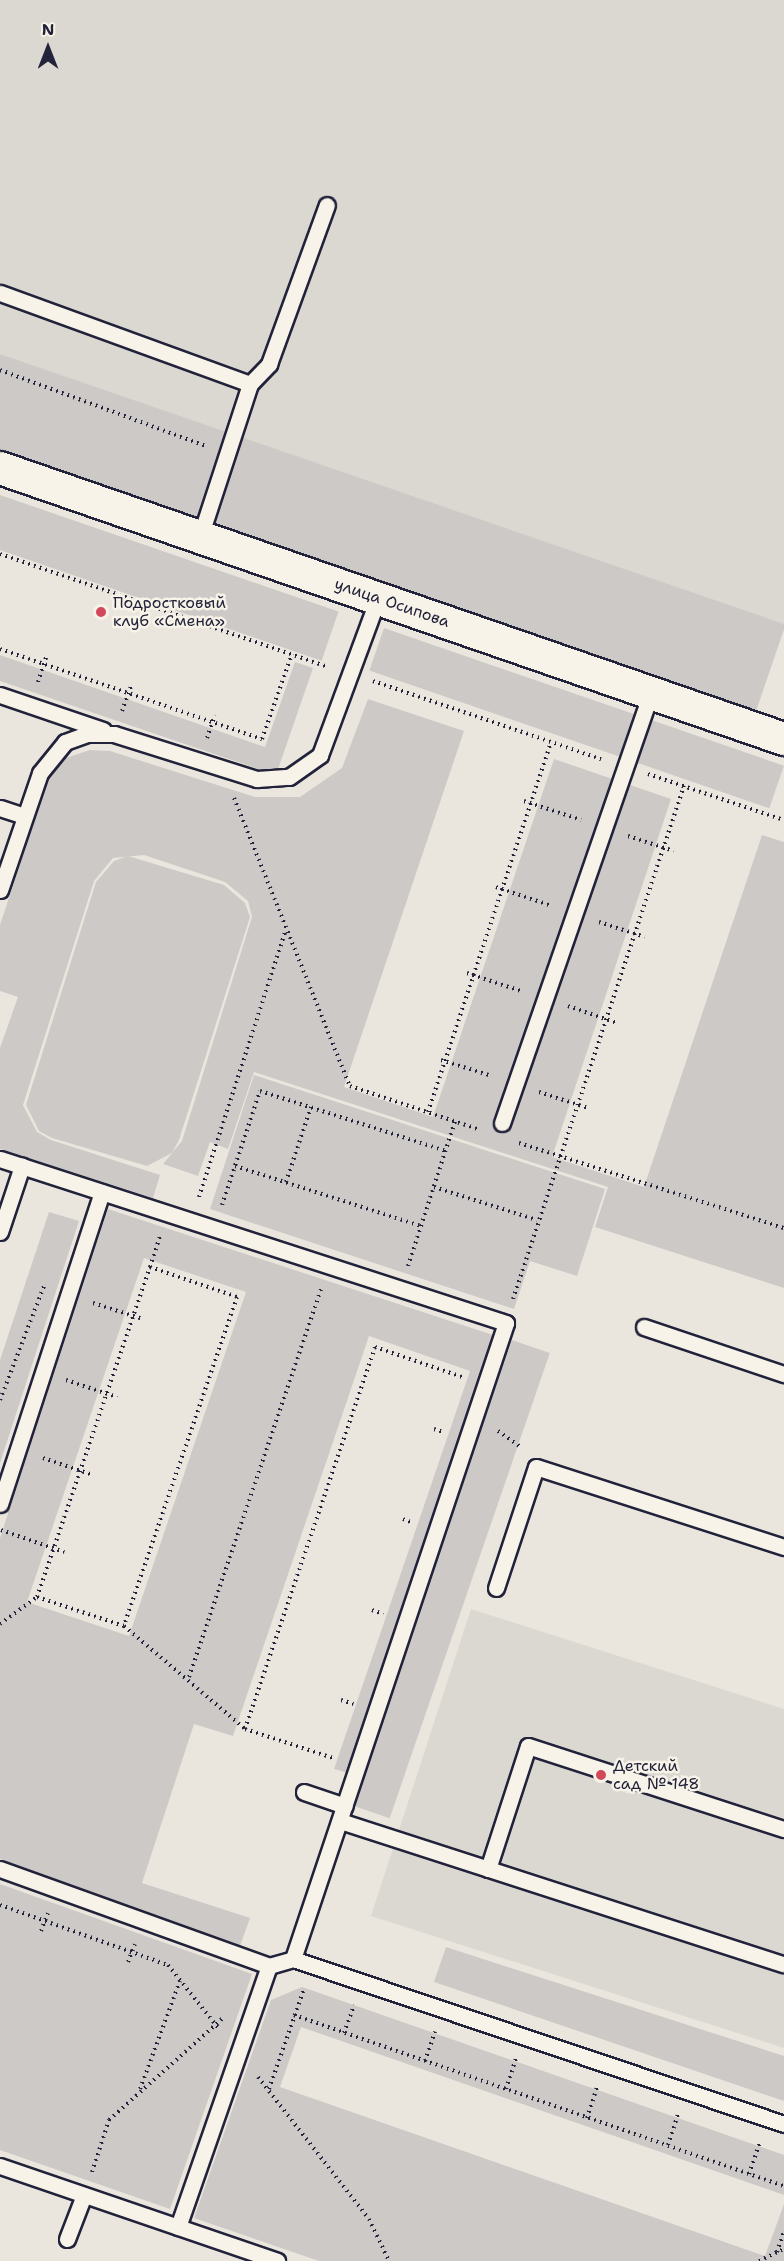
<!DOCTYPE html>
<html>
<head>
<meta charset="utf-8">
<style>
	body { margin:0 }
	#map { position:relative; width:784px; height:2261px; overflow:hidden; background:#eae6de; font-family:"Shantell Sans",sans-serif }
	div>[style] { position:absolute }
	[style*='--x'] { left:calc(var(--x)*1px); top:calc(var(--y)*1px); width:calc(var(--w)*1px); rotate:calc(var(--a)*1deg) }
	.built>* { inset:0; background:#dbd8d2 }
	.green>* { inset:0; background:#cdc9c6; transform-origin:0 0 }
	.path>* { height:4px; margin-top:-2px; transform-origin:0; background:repeating-linear-gradient(90deg,#22223b 0 1.5px,transparent 0 6px) }
	.roads { filter:drop-shadow(2px 0 #22223b) drop-shadow(-2px 0 #22223b) drop-shadow(0 2px #22223b) drop-shadow(0 -2px #22223b) }
	.service>* { height:15px; margin:-7.5px; padding:0 7.5px; transform-origin:7.5px; border-radius:7.5px; background:#f7f3e8 }
	.minor>* { height:32px; margin:-16px; padding:0 16px; transform-origin:16px; border-radius:16px; background:#f7f3e8 }
	.dots>* { width:16px; height:16px; translate:-50% -50%; box-sizing:border-box; border:3px solid #f7f3e8; border-radius:50% }
	span { translate:-50% -50%; white-space:nowrap; text-align:center; line-height:1.15; -webkit-text-stroke:5px #f7f3e8; paint-order:stroke }
	.poi-label { font-size:16px; color:#22223b }
	.left { translate:0 -50%; text-align:left }
	.street-label { font-size:16px; color:#22223b }
	.north { position:absolute; left:18px; top:18px; width:60px; height:60px; -webkit-text-stroke:4px #f7f3e8; paint-order:stroke; rotate:0deg; font-size:16px; font-weight:700; line-height:24px; text-align:center; color:#22223b }
	.north::after { content:''; display:block; margin:auto; width:21px; height:27px; background:#22223b; clip-path:polygon(50% 0,100% 100%,50% 72%,0 100%) }
</style>
</head>
<body>
<div id="map">
	<div class="built">
		<i style="clip-path:polygon(0 0,784px 0,784px 631px,0 354px)"></i>
		<i style="clip-path:polygon(471px 1609px,784px 1709px,784px 2048px,371px 1916px)"></i>
	</div>
	<div class="green">
		<i style="left:0;top:354px;width:831px;height:93px;rotate:19deg"></i>
		<i style="left:0;top:495px;width:358px;height:52px;rotate:19deg"></i>
		<i style="left:384px;top:628px;width:423px;height:45px;rotate:19deg"></i>
		<i style="clip-path:polygon(0 655px,265px 747px,295px 662px,313px 668px,276px 775px,0 681px)"></i>
		<i style="clip-path:polygon(368px 699px,464px 731px,344px 1087px,433px 1117px,554px 759px,671px 799px,552px 1157px,644px 1187px,762px 835px,784px 842px,784px 1288px,595px 1227px,608px 1187px,254px 1072px,228px 1149px,210px 1142px,198px 1176px,163px 1164px,182px 1141px,252px 917px,248px 901px,225px 882px,144px 855px,113px 858px,94px 881px,23px 1105px,37px 1132px,51px 1140px,160px 1175px,153px 1198px,0 1149px,0 1048px,18px 997px,0 991px,0 925px,50px 774px,63px 759px,90px 750px,110px 751px,255px 797px,300px 797px,342px 768px)"></i>
		<i style="clip-path:polygon(128px 856px,224px 885px,245px 903px,250px 917px,179px 1140px,172px 1153px,147px 1166px,52px 1138px,39px 1131px,26px 1105px,96px 882px,114px 861px)"></i>
		<i style="clip-path:polygon(254px 1075px,605px 1189px,577px 1276px,530px 1261px,514px 1309px,210px 1209px)"></i>
		<i style="clip-path:polygon(evenodd,108px 1209px,493px 1335px,348px 1773px,334px 1769px,470px 1371px,369px 1336px,233px 1736px,194px 1724px,142px 1883px,250px 1918px,240px 1946px,0 1859px,0 1538px,108px 1209px,144px 1258px,246px 1292px,129px 1636px,27px 1602px,144px 1258px)"></i>
		<i style="clip-path:polygon(49px 1212px,79px 1221px,0 1463px,0 1360px)"></i>
		<i style="left:512px;top:1340px;width:40px;height:492px;rotate:19deg"></i>
		<i style="clip-path:polygon(0 1884px,252px 1974px,170px 2209px,0 2150px)"></i>
		<i style="clip-path:polygon(446px 1947px,784px 2056px,784px 2101px,434px 1982px)"></i>
		<i style="clip-path:polygon(302px 1987px,784px 2155px,784px 2195px,301px 2027px,280px 2087px,765px 2256px,784px 2204px,784px 2261px,319px 2261px,194px 2218px,271px 2000px)"></i>
	</div>
	<div class="path">
		<i style="--x:0;--y:370;--w:219;--a:20.3"></i>
		<i style="--x:0;--y:554;--w:345;--a:19"></i>
		<i style="--x:0;--y:649;--w:277;--a:19"></i>
		<i style="--x:262;--y:739;--w:90;--a:-70.6"></i>
		<i style="--x:373;--y:681;--w:241;--a:18.9"></i>
		<i style="--x:38;--y:682;--w:26;--a:-72"></i>
		<i style="--x:122;--y:711;--w:27;--a:-70"></i>
		<i style="--x:207;--y:738;--w:24;--a:-71"></i>
		<i style="--x:648;--y:774;--w:144;--a:18.7"></i>
		<i style="--x:234;--y:798;--w:310;--a:68.1"></i>
		<i style="--x:350;--y:1086;--w:135;--a:18.6"></i>
		<i style="--x:524;--y:801;--w:60;--a:18.4"></i>
		<i style="--x:628;--y:836;--w:48;--a:18.1"></i>
		<i style="--x:496;--y:887;--w:59;--a:18.7"></i>
		<i style="--x:599;--y:922;--w:48;--a:18.1"></i>
		<i style="--x:467;--y:973;--w:57;--a:18.4"></i>
		<i style="--x:568;--y:1006;--w:52;--a:19.1"></i>
		<i style="--x:441;--y:1060;--w:53;--a:17.4"></i>
		<i style="--x:539;--y:1092;--w:52;--a:18.1"></i>
		<i style="--x:428;--y:1112;--w:390;--a:-71.6"></i>
		<i style="--x:519;--y:1143;--w:278;--a:17.8"></i>
		<i style="--x:235;--y:1166;--w:195;--a:17.9"></i>
		<i style="--x:286;--y:1182;--w:79;--a:-71.6"></i>
		<i style="--x:434;--y:1187;--w:108;--a:17.8"></i>
		<i style="--x:199;--y:1197;--w:278;--a:-72"></i>
		<i style="--x:222;--y:1205;--w:120;--a:-71.6"></i>
		<i style="--x:260;--y:1091;--w:195;--a:17.9"></i>
		<i style="--x:408;--y:1266;--w:152;--a:-72"></i>
		<i style="--x:150;--y:1267;--w:92;--a:19"></i>
		<i style="--x:237;--y:1297;--w:348;--a:109"></i>
		<i style="--x:124;--y:1626;--w:92;--a:-161.6"></i>
		<i style="--x:37;--y:1597;--w:349;--a:-71.1"></i>
		<i style="--x:150;--y:1267;--w:32;--a:-72"></i>
		<i style="--x:513;--y:1299;--w:541;--a:-71.57"></i>
		<i style="--x:93;--y:1303;--w:52;--a:17.7"></i>
		<i style="--x:66;--y:1380;--w:54;--a:18.4"></i>
		<i style="--x:0;--y:1400;--w:122;--a:-68.9"></i>
		<i style="--x:434;--y:1429;--w:9;--a:18"></i>
		<i style="--x:498;--y:1431;--w:28;--a:35"></i>
		<i style="--x:43;--y:1458;--w:50;--a:18.8"></i>
		<i style="--x:403;--y:1519;--w:11;--a:22"></i>
		<i style="--x:1;--y:1530;--w:67;--a:19.2"></i>
		<i style="--x:372;--y:1610;--w:12;--a:20"></i>
		<i style="--x:0;--y:1624;--w:46;--a:-36.1"></i>
		<i style="--x:124;--y:1626;--w:159;--a:40.4"></i>
		<i style="--x:245;--y:1729;--w:93;--a:18.2"></i>
		<i style="--x:189;--y:1677;--w:410;--a:-71.2"></i>
		<i style="--x:341;--y:1700;--w:13;--a:18"></i>
		<i style="--x:245;--y:1729;--w:404;--a:-71.2"></i>
		<i style="--x:375;--y:1347;--w:92;--a:19"></i>
		<i style="--x:0;--y:1905;--w:178;--a:19.7"></i>
		<i style="--x:168;--y:1965;--w:82;--a:51.4"></i>
		<i style="--x:41;--y:1931;--w:19;--a:-69"></i>
		<i style="--x:128;--y:1962;--w:19;--a:-69"></i>
		<i style="--x:294;--y:2015;--w:519;--a:19.24"></i>
		<i style="--x:344;--y:2033;--w:30;--a:-70"></i>
		<i style="--x:425;--y:2061;--w:31;--a:-71"></i>
		<i style="--x:258;--y:2077;--w:180;--a:52"></i>
		<i style="--x:369;--y:2219;--w:47;--a:64.5"></i>
		<i style="--x:140;--y:2089;--w:115;--a:-69.7"></i>
		<i style="--x:269;--y:2089;--w:106;--a:-70.7"></i>
		<i style="--x:506;--y:2089;--w:32;--a:-72"></i>
		<i style="--x:587;--y:2118;--w:33;--a:-72"></i>
		<i style="--x:668;--y:2145;--w:33;--a:-72"></i>
		<i style="--x:92;--y:2172;--w:55;--a:-71.9"></i>
		<i style="--x:109;--y:2120;--w:154;--a:-41.8"></i>
		<i style="--x:749;--y:2174;--w:34;--a:-71"></i>
		<i style="--x:777;--y:2252;--w:21;--a:-71"></i>
		<i style="--x:759;--y:2261;--w:28;--a:-26"></i>
	</div>
	<div class="roads">
		<div class="service">
			<i style="--x:0;--y:293;--w:266;--a:20"></i>
			<i style="--x:200;--y:537;--w:161;--a:-71.9"></i>
			<i style="--x:250;--y:384;--w:28;--a:-46"></i>
			<i style="--x:269;--y:364;--w:169;--a:-70"></i>
			<i style="--x:0;--y:695;--w:109;--a:18.8"></i>
			<i style="--x:0;--y:808;--w:26;--a:18"></i>
			<i style="--x:0;--y:890;--w:124;--a:-71.1"></i>
			<i style="--x:40;--y:773;--w:40;--a:-51"></i>
			<i style="--x:65;--y:742;--w:23;--a:-20"></i>
			<i style="--x:87;--y:734;--w:27;--a:0"></i>
			<i style="--x:114;--y:734;--w:150;--a:17.5"></i>
			<i style="--x:257;--y:779;--w:32;--a:-4"></i>
			<i style="--x:289;--y:777;--w:38;--a:-35"></i>
			<i style="--x:320;--y:755;--w:167;--a:-69.7"></i>
			<i style="--x:502;--y:1123;--w:455;--a:-70.9"></i>
			<i style="--x:0;--y:1159;--w:532;--a:17.96"></i>
			<i style="--x:506;--y:1323;--w:671;--a:108.52"></i>
			<i style="--x:0;--y:1232;--w:70;--a:-71.6"></i>
			<i style="--x:644;--y:1327;--w:148;--a:18.6"></i>
			<i style="--x:0;--y:1504;--w:328;--a:-71.9"></i>
			<i style="--x:496;--y:1588;--w:127;--a:-71.7"></i>
			<i style="--x:536;--y:1467;--w:261;--a:17.9"></i>
			<i style="--x:304;--y:1792;--w:43;--a:18.9"></i>
			<i style="--x:340;--y:1821;--w:466;--a:17.9"></i>
			<i style="--x:0;--y:1869;--w:286;--a:19.8"></i>
			<i style="--x:269;--y:1966;--w:25;--a:-16"></i>
			<i style="--x:293;--y:1959;--w:518;--a:18.57"></i>
			<i style="--x:488;--y:1869;--w:129;--a:-72"></i>
			<i style="--x:528;--y:1746;--w:269;--a:18"></i>
			<i style="--x:0;--y:2166;--w:293;--a:18.9"></i>
			<i style="--x:178;--y:2227;--w:276;--a:-70.8"></i>
			<i style="--x:67;--y:2239;--w:47;--a:-68.9"></i>
		</div>
		<div class="minor">
			<i style="--x:0;--y:468;--w:830;--a:19.07"></i>
		</div>
	</div>
	<div class="dots">
		<i style="left:101px;top:612px;background:#d1495b"></i>
		<i style="left:601px;top:1775px;background:#d1495b"></i>
	</div>
	<div class="poi-label">
		<span class="left" style="left:113px;top:612px">Подростковый<br>клуб «Смена»</span>
		<span class="left" style="left:613px;top:1775px">Детский<br>сад № 148</span>
	</div>
	<div class="street-label">
		<span style="left:392px;top:603px;rotate:19deg">улица Осипова</span>
	</div>
	<div class="north">N</div>
</div>
</body>
</html>
